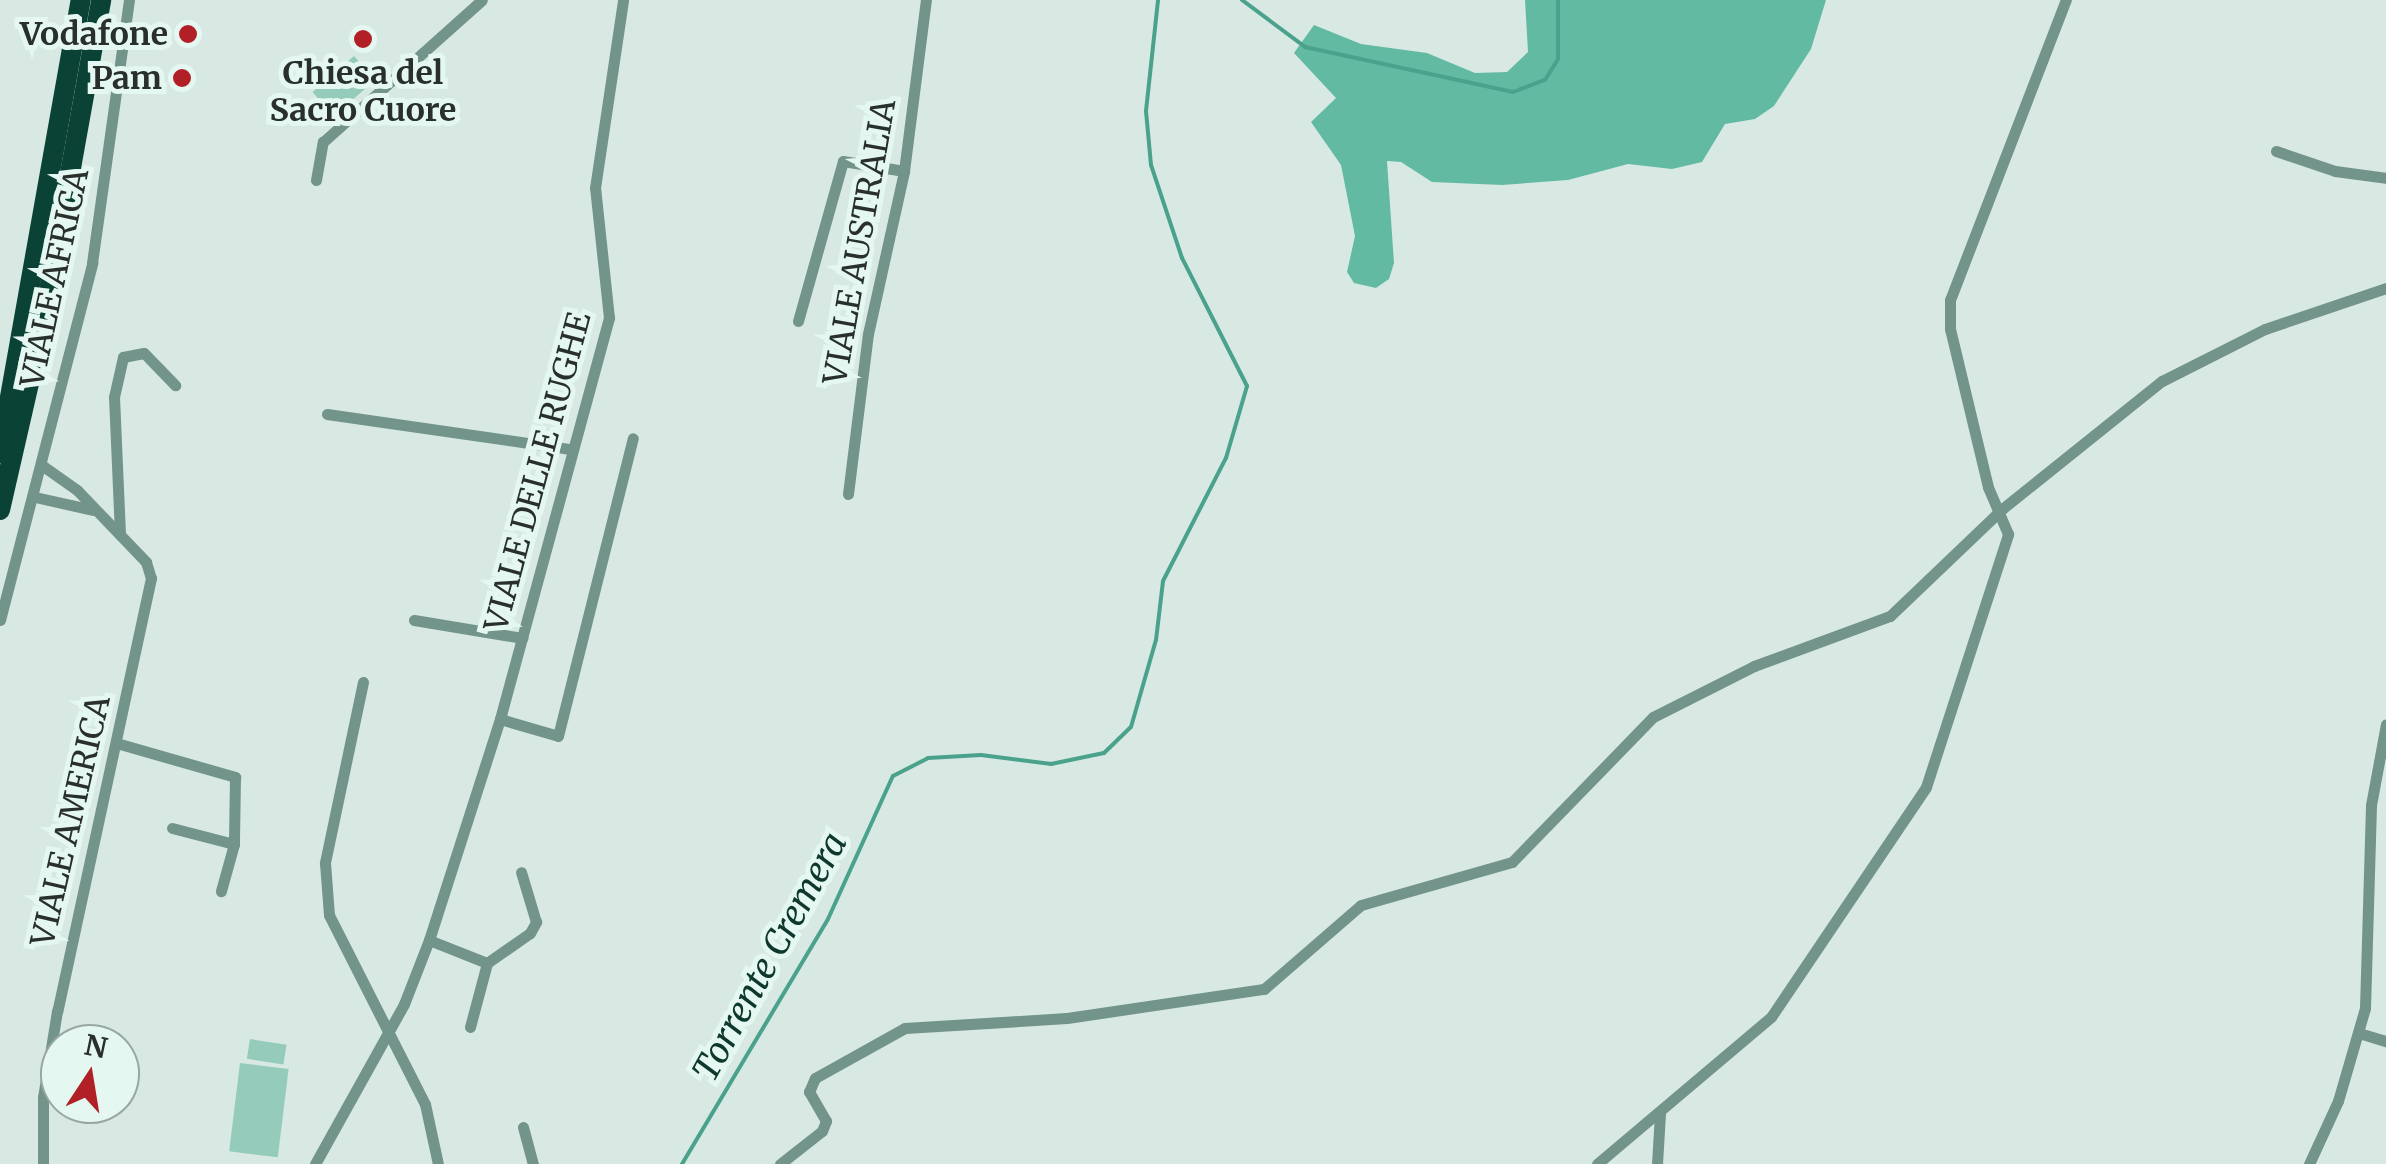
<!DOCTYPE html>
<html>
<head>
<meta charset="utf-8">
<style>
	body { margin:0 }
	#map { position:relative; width:2386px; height:1164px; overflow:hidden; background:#d8e9e4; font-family:Merriweather,serif }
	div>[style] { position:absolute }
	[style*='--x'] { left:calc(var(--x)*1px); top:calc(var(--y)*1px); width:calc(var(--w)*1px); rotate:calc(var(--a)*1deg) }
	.green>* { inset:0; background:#95cbbb; transform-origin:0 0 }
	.forest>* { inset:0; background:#63baa3 }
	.stream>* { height:4px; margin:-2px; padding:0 2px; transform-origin:2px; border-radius:2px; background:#4aa28c }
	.minor>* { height:11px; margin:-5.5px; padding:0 5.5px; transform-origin:5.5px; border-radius:5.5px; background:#72948a }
	.trunk>* { height:20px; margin:-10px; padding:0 10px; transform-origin:10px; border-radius:10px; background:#0b4236 }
	.dots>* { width:28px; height:28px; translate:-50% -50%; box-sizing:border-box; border:5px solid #e5f7f1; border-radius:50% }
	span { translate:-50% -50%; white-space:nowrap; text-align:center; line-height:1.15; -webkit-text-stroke:10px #e5f7f1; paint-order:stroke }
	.poi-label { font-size:32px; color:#282f2d; font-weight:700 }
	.right { translate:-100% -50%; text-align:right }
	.street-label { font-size:32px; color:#282f2d }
	.water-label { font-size:35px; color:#0e372e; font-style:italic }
	.north { position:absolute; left:40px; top:1024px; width:100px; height:100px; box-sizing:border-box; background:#e5f7f1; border:2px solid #99a7a3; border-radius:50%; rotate:12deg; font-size:28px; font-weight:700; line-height:40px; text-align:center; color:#282f2d }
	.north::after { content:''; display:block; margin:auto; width:35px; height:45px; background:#b11f27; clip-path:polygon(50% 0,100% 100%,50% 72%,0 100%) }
</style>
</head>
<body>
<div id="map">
	<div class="green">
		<i style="left:354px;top:56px;width:32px;height:55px;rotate:49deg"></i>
		<i style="left:250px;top:1039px;width:37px;height:20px;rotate:9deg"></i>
		<i style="left:240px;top:1063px;width:49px;height:89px;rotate:7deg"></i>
	</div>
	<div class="forest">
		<i style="clip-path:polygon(1525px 0,1826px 0,1811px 49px,1774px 106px,1755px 119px,1725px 124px,1702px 162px,1672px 169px,1628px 164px,1568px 180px,1502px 185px,1432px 182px,1401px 162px,1387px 161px,1394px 263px,1389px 279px,1376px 288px,1354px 283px,1347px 272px,1355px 236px,1341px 165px,1311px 122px,1336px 98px,1294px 53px,1314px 25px,1361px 44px,1427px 53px,1475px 73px,1507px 72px,1528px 52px)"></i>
	</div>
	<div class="stream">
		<i style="--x:1242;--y:0;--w:79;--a:36.7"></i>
		<i style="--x:1305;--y:47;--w:213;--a:12.2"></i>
		<i style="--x:1513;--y:92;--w:34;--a:-21"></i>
		<i style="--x:1545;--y:80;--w:25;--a:-58"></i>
		<i style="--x:1558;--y:59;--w:59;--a:-90"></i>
		<i style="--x:682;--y:1164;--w:285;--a:-59.2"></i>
		<i style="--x:828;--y:919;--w:157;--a:-65.6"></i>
		<i style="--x:893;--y:776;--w:39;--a:-27"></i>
		<i style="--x:928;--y:758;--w:53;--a:-3.2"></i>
		<i style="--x:981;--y:755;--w:71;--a:7.3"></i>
		<i style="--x:1051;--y:764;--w:54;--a:-11.7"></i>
		<i style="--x:1104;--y:753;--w:37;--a:-44"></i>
		<i style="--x:1131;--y:727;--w:91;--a:-74"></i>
		<i style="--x:1156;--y:640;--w:59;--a:-83.2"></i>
		<i style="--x:1163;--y:581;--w:138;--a:-62.9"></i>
		<i style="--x:1226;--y:458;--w:75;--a:-73.7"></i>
		<i style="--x:1247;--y:386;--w:144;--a:-116.9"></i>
		<i style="--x:1182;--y:258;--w:98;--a:-108.4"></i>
		<i style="--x:1151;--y:165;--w:54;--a:-95.3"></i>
		<i style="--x:1146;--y:111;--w:112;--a:-83.8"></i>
	</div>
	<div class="minor">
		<i style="--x:2276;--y:151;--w:62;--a:18.7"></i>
		<i style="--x:2335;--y:171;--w:51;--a:7.8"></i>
		<i style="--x:316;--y:180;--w:39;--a:-80"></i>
		<i style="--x:323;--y:142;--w:213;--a:-41.8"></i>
		<i style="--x:798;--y:321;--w:166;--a:-74.3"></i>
		<i style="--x:843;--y:161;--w:62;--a:9.3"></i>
		<i style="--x:327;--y:414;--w:246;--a:8.2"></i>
		<i style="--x:43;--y:466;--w:42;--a:35.2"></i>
		<i style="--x:77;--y:490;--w:100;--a:46.2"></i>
		<i style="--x:146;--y:562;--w:17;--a:73"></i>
		<i style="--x:151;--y:578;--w:443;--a:102.2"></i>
		<i style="--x:57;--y:1011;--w:87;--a:99.2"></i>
		<i style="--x:43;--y:1097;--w:67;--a:90"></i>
		<i style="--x:848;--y:494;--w:161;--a:-82.9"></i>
		<i style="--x:868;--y:334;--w:167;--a:-77.5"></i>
		<i style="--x:904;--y:171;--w:172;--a:-82.7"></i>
		<i style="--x:35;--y:497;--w:59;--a:12.6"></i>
		<i style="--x:120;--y:534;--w:137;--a:-92.5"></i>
		<i style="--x:114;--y:397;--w:41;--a:-77.3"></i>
		<i style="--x:123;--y:357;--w:21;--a:-11"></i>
		<i style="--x:144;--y:353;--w:45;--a:45.9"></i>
		<i style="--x:0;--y:620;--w:369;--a:-75.5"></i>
		<i style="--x:92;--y:263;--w:266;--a:-82"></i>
		<i style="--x:414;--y:620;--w:110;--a:9.4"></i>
		<i style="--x:363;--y:682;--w:185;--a:101.9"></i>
		<i style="--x:325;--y:863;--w:52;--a:85.6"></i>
		<i style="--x:329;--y:915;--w:212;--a:63.1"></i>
		<i style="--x:425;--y:1104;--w:61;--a:77.8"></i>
		<i style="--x:500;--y:719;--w:60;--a:16.3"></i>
		<i style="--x:558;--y:736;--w:307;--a:-75.9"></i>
		<i style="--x:120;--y:744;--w:120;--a:16"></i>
		<i style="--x:235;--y:777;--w:67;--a:90.9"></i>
		<i style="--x:234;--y:844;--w:49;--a:105.5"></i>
		<i style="--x:172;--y:828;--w:64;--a:14.5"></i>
		<i style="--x:429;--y:940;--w:62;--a:21.6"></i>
		<i style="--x:470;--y:1027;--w:66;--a:-75.1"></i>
		<i style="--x:487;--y:963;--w:52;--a:-34.9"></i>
		<i style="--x:530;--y:933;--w:13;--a:-61"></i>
		<i style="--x:536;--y:922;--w:52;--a:-106.7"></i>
		<i style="--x:2359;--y:1033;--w:28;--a:17"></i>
		<i style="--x:523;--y:1127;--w:38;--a:75"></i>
		<i style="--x:315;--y:1164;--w:183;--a:-60.9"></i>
		<i style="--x:404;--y:1004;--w:69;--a:-68.7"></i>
		<i style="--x:429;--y:940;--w:232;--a:-72.2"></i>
		<i style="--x:500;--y:719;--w:416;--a:-74.8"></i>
		<i style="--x:609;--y:318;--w:131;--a:-96.1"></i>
		<i style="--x:595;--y:188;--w:190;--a:-81.5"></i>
		<i style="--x:780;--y:1164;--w:53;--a:-38.2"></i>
		<i style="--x:822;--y:1131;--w:11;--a:-68"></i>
		<i style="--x:826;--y:1121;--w:34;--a:-120"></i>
		<i style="--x:809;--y:1092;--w:15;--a:-67"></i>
		<i style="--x:815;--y:1078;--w:103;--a:-29.1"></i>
		<i style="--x:905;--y:1028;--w:162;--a:-3.5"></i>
		<i style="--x:1067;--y:1018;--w:199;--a:-8.4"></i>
		<i style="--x:1264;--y:989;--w:128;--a:-40.9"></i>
		<i style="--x:1361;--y:905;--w:157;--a:-15.9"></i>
		<i style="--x:1512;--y:862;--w:202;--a:-45.8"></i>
		<i style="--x:1653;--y:717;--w:113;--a:-26.8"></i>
		<i style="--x:1754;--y:666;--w:145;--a:-20.2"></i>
		<i style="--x:1890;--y:616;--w:155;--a:-43.7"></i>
		<i style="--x:2002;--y:509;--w:205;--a:-38.7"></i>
		<i style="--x:2162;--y:381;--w:115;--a:-26.8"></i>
		<i style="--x:2265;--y:329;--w:128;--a:-18.7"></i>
		<i style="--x:1597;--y:1164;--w:228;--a:-40.2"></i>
		<i style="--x:1771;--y:1017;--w:277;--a:-56"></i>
		<i style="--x:1926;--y:787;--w:266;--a:-72"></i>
		<i style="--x:2008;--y:534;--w:51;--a:-113.1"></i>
		<i style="--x:1988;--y:487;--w:163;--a:-103.5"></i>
		<i style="--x:1950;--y:329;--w:29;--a:-90"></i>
		<i style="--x:1950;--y:300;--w:322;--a:-68.9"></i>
		<i style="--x:1657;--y:1164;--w:50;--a:-86.6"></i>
		<i style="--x:2309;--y:1164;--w:69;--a:-65.3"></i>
		<i style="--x:2338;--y:1101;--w:97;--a:-73.8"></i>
		<i style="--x:2365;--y:1008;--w:203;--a:-88.3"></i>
		<i style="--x:2371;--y:805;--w:82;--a:-79.5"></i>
	</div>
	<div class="trunk">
		<i style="--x:0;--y:453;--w:460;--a:-79.9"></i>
		<i style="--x:0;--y:510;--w:197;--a:-77.1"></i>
		<i style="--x:44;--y:318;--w:323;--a:-79.8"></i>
	</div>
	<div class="dots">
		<i style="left:188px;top:34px;background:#b11f27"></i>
		<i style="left:363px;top:39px;background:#b11f27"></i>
		<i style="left:182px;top:78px;background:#b11f27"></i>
	</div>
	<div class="poi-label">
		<span class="right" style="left:168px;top:34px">Vodafone</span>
		<span style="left:363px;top:92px">Chiesa del<br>Sacro Cuore</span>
		<span class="right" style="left:162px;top:78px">Pam</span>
	</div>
	<div class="street-label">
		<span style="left:860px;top:242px;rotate:-80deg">VIALE AUSTRALIA</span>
		<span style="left:55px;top:278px;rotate:-78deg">VIALE AFRICA</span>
		<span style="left:538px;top:472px;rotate:-75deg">VIALE DELLE RUGHE</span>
		<span style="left:71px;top:821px;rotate:-77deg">VIALE AMERICA</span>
	</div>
	<div class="water-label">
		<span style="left:770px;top:957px;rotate:-61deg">Torrente Cremera</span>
	</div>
	<div class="north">N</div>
</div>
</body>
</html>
